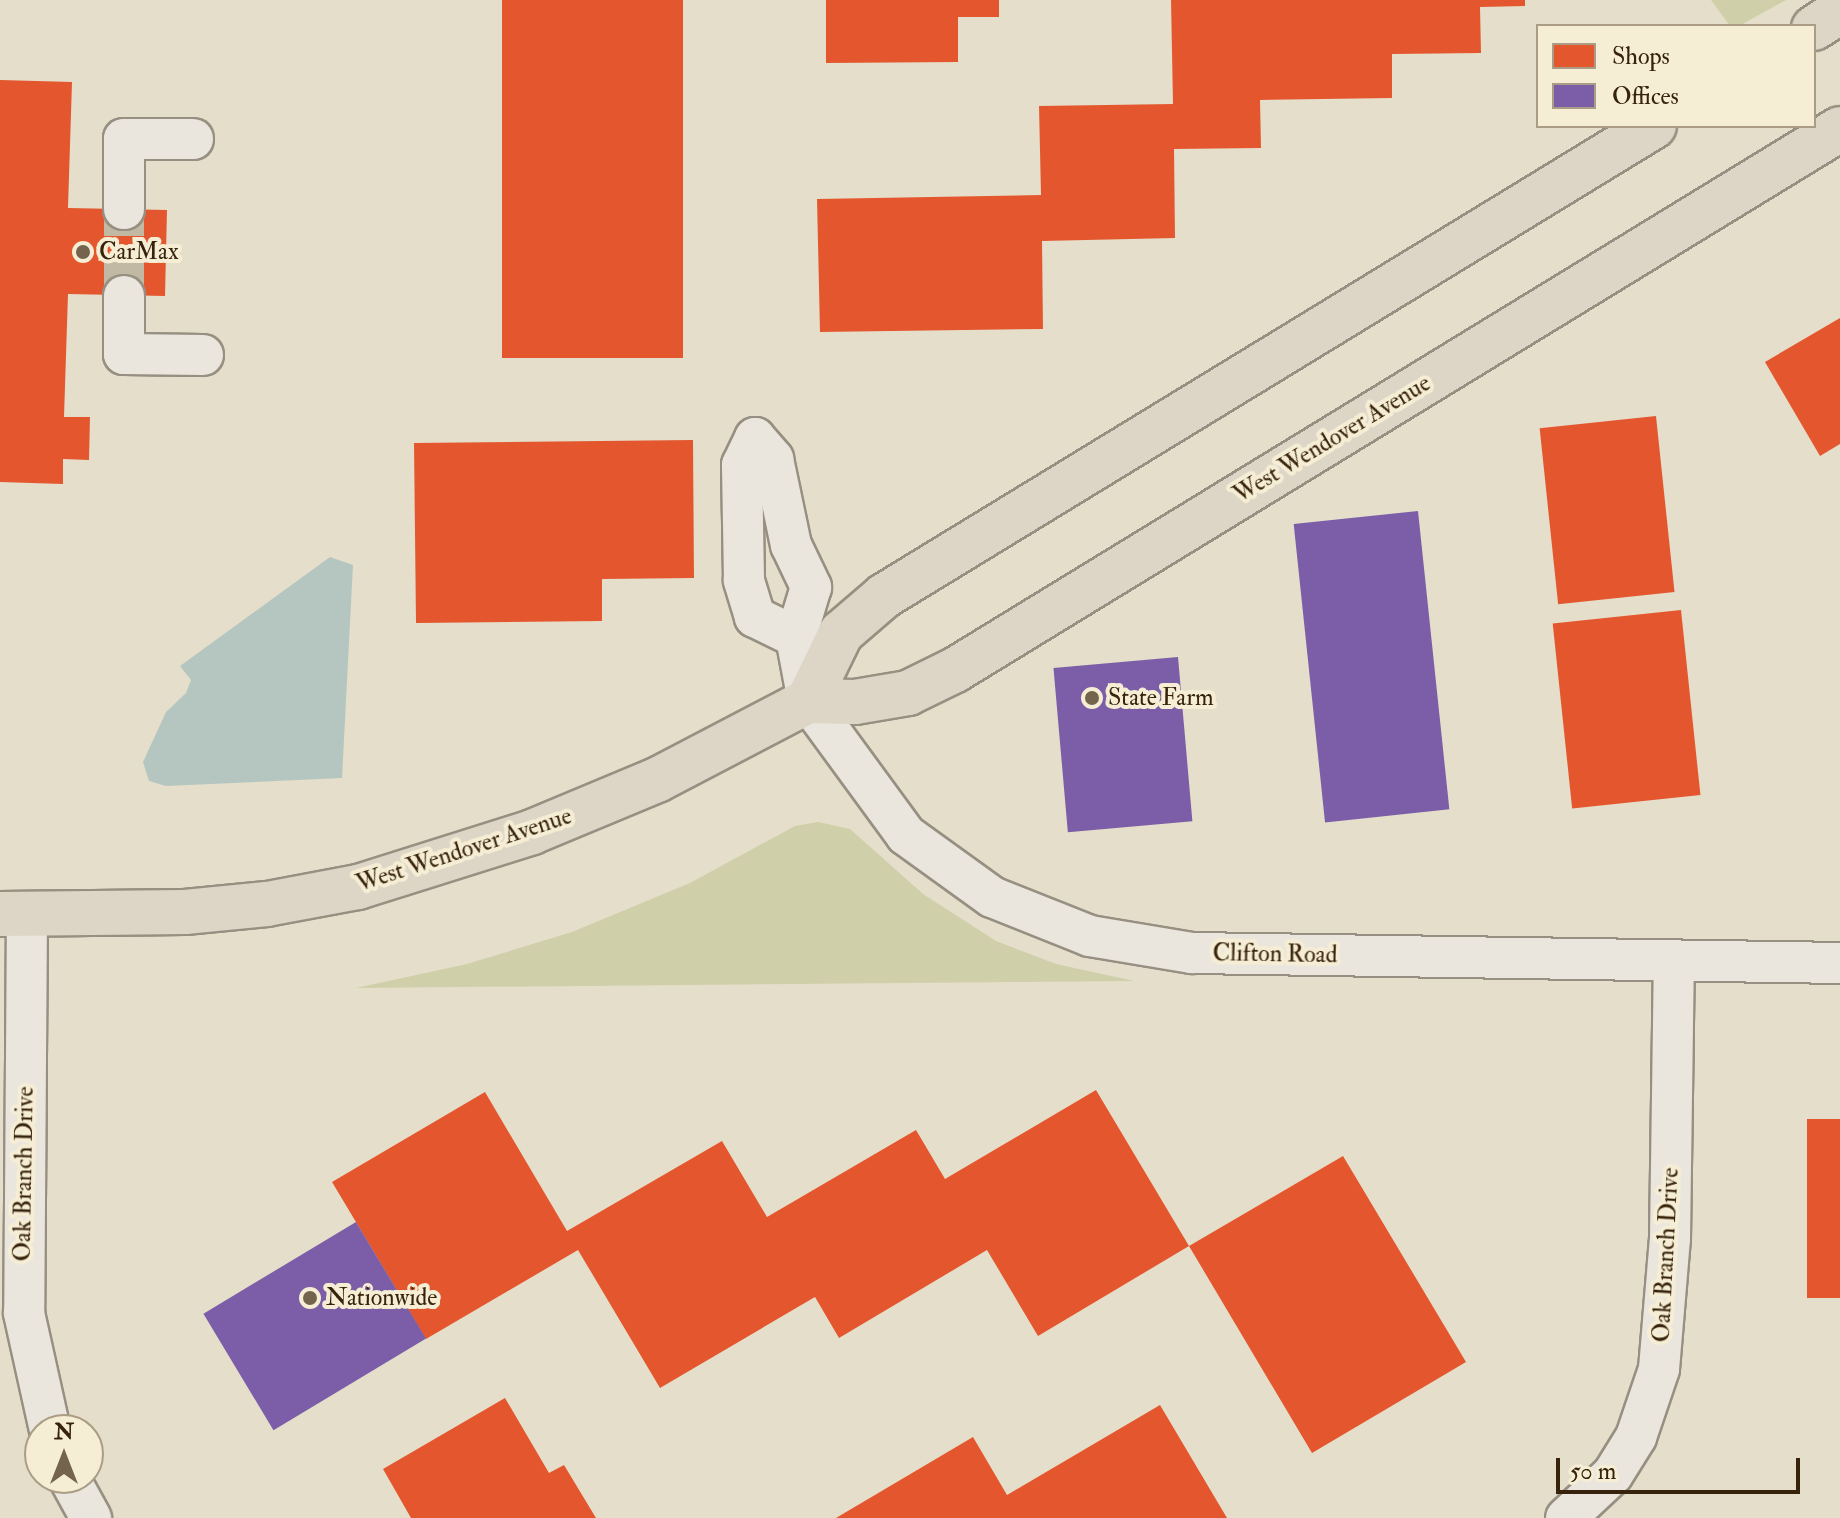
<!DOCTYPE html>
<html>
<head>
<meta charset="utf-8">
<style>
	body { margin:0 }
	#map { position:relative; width:1840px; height:1518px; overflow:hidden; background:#e5deca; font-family:"IM FELL Double Pica",serif }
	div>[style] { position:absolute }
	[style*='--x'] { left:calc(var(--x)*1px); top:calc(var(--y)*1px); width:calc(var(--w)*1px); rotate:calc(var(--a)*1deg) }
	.green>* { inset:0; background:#cfcfaa }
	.water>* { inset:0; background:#b5c6c1 }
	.shops>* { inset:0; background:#e4572e; transform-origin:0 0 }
	.offices>* { inset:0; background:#7b5ea7; transform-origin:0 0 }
	.minor-tunnel>* { height:40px; margin-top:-20px; transform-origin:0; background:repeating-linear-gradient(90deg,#c2b9a4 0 40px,transparent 0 60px) }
	.roads { filter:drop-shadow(2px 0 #979082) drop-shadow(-2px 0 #979082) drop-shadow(0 2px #979082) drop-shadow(0 -2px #979082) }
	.minor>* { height:40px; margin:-20px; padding:0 20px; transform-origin:20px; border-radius:20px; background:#eae6dd }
	.highway>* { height:44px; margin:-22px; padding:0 22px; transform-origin:22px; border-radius:22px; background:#ddd6c7 }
	.dots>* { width:22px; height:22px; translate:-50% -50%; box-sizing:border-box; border:4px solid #f6edd5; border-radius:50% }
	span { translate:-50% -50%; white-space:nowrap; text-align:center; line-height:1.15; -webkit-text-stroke:8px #f6edd5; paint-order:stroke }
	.poi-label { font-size:24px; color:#37230c }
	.left { translate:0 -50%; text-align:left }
	.street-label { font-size:24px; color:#37230c }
	.legend { position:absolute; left:1536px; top:24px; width:280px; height:104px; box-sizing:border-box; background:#f6edd5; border:2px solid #aa9c85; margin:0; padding:10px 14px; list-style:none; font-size:24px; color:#37230c }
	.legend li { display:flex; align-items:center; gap:16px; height:40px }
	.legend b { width:40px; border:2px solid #aa9c85 }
	.north { position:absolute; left:24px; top:1414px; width:80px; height:80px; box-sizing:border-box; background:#f6edd5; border:2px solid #aa9c85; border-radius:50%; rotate:0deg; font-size:22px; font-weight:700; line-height:32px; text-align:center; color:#37230c }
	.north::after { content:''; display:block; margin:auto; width:28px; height:36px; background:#74644e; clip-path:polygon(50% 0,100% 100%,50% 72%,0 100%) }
	.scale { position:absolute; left:1556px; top:1458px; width:244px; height:36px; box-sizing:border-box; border:4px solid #37230c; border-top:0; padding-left:10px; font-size:24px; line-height:28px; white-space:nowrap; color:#37230c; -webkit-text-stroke:6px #f6edd5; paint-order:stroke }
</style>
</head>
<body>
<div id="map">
	<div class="green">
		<i style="clip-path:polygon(1711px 0,1786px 0,1739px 26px,1730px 26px)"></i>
		<i style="clip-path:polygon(818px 822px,850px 829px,923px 894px,996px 941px,1056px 964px,1134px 981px,356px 988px,467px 964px,572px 932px,690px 883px,795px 826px)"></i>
	</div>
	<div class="water">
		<i style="clip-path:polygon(330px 557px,353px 565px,342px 778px,166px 786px,149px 781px,143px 762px,166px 712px,186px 693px,191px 680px,180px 666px)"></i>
	</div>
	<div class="shops">
		<i style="left:502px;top:0;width:181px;height:358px"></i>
		<i style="clip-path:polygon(826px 0,999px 0,999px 17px,958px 17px,958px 62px,826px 63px)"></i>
		<i style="clip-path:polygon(1171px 0,1525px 0,1525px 6px,1480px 7px,1481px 53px,1392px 54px,1392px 98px,1260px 100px,1261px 148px,1174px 149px,1175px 238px,1042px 241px,1043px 329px,820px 332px,817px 199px,1041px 195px,1039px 106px,1173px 104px)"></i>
		<i style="clip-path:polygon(0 80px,72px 82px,68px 208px,167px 210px,165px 296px,68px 294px,64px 417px,90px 417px,89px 460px,63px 459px,63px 484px,0 482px)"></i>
		<i style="clip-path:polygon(1840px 318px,1840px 444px,1820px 456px,1765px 362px)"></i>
		<i style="left:1656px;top:416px;width:177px;height:117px;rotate:84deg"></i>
		<i style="clip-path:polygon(693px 440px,694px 578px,602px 579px,602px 621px,416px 623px,414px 443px)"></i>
		<i style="left:1681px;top:610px;width:186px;height:129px;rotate:84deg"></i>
		<i style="clip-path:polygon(1096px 1090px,1189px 1246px,1343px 1156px,1466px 1362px,1312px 1453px,1189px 1246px,1038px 1336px,987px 1250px,839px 1338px,815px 1297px,660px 1388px,578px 1250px,426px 1339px,332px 1182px,485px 1092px,567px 1231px,722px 1141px,767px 1217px,916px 1130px,945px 1179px)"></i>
		<i style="left:1807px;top:1119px;width:33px;height:179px"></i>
		<i style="clip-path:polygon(505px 1398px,549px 1473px,564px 1465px,596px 1518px,411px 1518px,383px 1469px)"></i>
		<i style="clip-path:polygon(1160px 1405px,1227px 1518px,836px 1518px,973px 1437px,1007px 1495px)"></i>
	</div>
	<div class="offices">
		<i style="left:1418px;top:511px;width:300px;height:125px;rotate:84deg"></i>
		<i style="left:1178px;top:657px;width:165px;height:125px;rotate:85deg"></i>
		<i style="left:356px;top:1222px;width:136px;height:178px;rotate:59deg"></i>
	</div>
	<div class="minor-tunnel">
		<i style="--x:124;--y:296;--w:87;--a:-90"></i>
	</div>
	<div class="roads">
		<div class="minor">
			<i style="--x:124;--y:209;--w:70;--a:-90"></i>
			<i style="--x:124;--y:139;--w:69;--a:0"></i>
			<i style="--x:124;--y:296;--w:58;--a:90"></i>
			<i style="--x:124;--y:354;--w:79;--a:0.7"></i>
			<i style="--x:755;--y:438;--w:28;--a:49"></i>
			<i style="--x:773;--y:459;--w:88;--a:78.2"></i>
			<i style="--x:791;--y:545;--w:47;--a:64.5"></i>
			<i style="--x:811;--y:587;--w:52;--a:106.7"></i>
			<i style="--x:796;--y:637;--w:46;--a:-154"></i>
			<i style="--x:755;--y:617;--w:39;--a:-107"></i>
			<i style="--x:744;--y:580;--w:115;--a:-91"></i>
			<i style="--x:742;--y:465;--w:30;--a:-64"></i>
			<i style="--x:796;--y:637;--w:65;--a:79.4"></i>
			<i style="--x:808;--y:701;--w:166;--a:53.8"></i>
			<i style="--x:906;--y:835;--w:106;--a:35.8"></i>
			<i style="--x:992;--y:897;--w:105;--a:21.7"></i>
			<i style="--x:1090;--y:936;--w:103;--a:9.5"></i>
			<i style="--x:1192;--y:953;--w:648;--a:0.88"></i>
			<i style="--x:27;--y:914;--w:399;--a:90.4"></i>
			<i style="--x:24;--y:1313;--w:120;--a:77.5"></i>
			<i style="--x:69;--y:1478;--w:46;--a:61.2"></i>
			<i style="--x:1566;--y:1518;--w:64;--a:-43.1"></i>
			<i style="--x:1613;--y:1474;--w:44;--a:-58.1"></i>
			<i style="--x:1636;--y:1437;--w:72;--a:-71.3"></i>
			<i style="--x:1659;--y:1369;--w:130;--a:-85.2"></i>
			<i style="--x:1670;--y:1239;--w:279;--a:-89.2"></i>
		</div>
		<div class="highway">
			<i style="--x:1814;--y:28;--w:31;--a:-33"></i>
			<i style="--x:808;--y:701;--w:76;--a:-64.1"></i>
			<i style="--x:841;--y:633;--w:57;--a:-40.7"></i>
			<i style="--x:884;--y:596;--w:902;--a:-31.4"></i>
			<i style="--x:0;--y:914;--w:185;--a:-0.6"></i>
			<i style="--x:185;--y:912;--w:82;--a:-5.6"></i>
			<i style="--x:267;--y:904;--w:93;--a:-10.6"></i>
			<i style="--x:358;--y:887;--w:182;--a:-17.5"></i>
			<i style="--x:532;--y:832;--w:135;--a:-22.6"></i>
			<i style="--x:657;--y:780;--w:170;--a:-27.6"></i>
			<i style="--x:808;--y:701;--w:47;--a:1.2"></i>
			<i style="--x:855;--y:702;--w:54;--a:-9.6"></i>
			<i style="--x:908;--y:693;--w:52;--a:-26.1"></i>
			<i style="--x:955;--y:670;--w:1037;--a:-31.44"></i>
		</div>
	</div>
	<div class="dots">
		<i style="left:83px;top:252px;background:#74644e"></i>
		<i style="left:1092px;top:698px;background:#74644e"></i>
		<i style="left:310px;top:1298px;background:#74644e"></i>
	</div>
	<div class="poi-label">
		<span class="left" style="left:99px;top:252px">CarMax</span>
		<span class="left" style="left:1108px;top:698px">State Farm</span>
		<span class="left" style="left:326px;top:1298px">Nationwide</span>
	</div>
	<div class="street-label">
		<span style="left:1332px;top:439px;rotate:-31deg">West Wendover Avenue</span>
		<span style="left:464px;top:850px;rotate:-18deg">West Wendover Avenue</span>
		<span style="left:1275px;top:954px;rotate:1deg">Clifton Road</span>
		<span style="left:24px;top:1174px;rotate:-89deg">Oak Branch Drive</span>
		<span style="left:1666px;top:1255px;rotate:-87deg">Oak Branch Drive</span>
	</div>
	<ul class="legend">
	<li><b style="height:22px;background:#e4572e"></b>Shops</li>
	<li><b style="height:22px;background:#7b5ea7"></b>Offices</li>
	</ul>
	<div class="north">N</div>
	<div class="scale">50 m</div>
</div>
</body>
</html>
